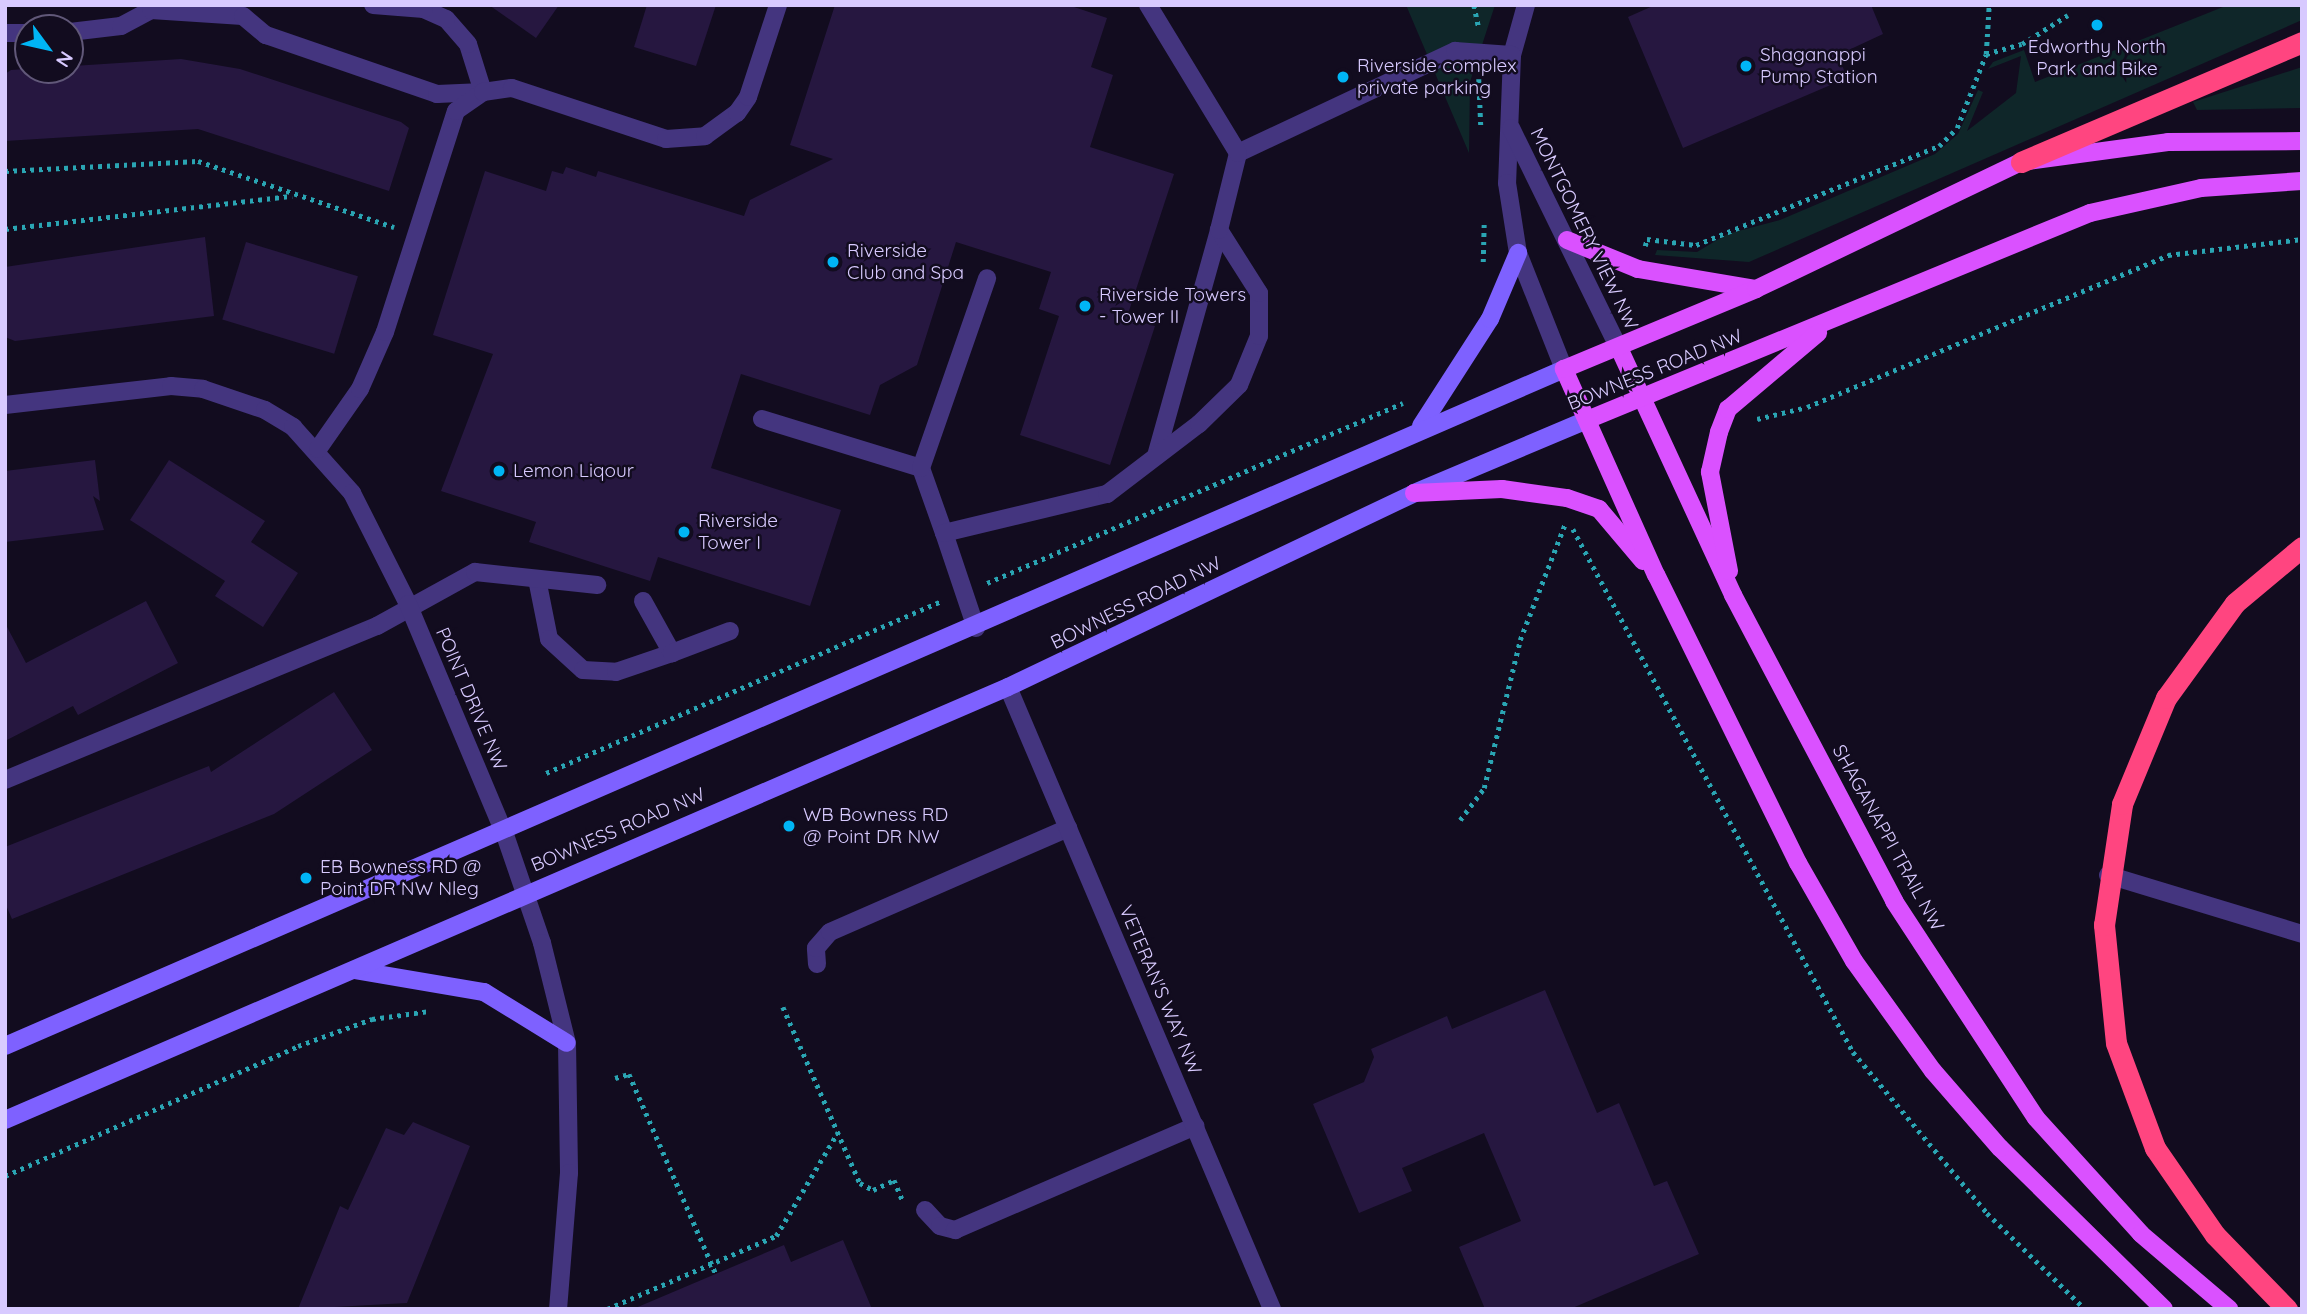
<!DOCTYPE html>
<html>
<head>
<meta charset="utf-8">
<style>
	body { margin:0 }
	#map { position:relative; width:2307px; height:1314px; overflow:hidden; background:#120c1f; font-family:Quicksand,sans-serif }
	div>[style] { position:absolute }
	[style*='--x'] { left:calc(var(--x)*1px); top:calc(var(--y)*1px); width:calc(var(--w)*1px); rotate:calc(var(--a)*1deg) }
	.green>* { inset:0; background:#0f2629 }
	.building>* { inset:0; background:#261740; transform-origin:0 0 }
	.path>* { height:4.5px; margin-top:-2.25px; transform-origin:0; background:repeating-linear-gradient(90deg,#2aa5b3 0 3.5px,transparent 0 8.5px) }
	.lane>* { height:18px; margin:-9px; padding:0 9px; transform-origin:9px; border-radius:9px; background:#44357f }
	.street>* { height:18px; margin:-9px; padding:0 9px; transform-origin:9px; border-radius:9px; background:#44357f }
	.secondary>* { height:18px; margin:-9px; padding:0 9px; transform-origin:9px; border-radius:9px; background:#7e61ff }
	.primary>* { height:18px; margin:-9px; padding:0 9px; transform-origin:9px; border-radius:9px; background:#da51ff }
	.highway>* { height:21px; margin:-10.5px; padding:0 10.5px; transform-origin:10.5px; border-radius:10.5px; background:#ff4580 }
	.dots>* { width:19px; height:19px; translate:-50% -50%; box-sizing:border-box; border:4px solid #120c1f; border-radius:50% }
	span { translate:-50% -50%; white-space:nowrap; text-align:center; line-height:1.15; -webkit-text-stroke:5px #120c1f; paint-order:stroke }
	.poi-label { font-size:19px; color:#d8caff }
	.left { translate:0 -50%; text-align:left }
	.street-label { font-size:19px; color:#d8caff }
	.frame { position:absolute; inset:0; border:7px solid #d8caff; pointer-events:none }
	.north { position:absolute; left:14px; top:14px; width:70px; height:70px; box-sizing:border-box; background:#120c1f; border:2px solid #615879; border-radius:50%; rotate:123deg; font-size:19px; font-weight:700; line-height:28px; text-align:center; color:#d8caff }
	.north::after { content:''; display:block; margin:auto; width:24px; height:32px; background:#00b5f5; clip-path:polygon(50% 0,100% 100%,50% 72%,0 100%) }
</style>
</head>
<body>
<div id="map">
	<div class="green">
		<i style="clip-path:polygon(1406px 5px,1495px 5px,1470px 82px,1469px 153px)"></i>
		<i style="clip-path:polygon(2228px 5px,2302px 5px,2302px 20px,1749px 262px,1655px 255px,1657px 250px,1697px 252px,1727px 234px,1780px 220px,1935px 154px,1958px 134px,1978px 90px,1983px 92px,1967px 131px,2016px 93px,2021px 56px,1988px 69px,1993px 62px,2024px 50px,2035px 82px)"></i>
		<i style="clip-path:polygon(2302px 67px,2302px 108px,2197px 110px,2193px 102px)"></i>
	</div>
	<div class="building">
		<i style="clip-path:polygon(489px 5px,559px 5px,536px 38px)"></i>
		<i style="clip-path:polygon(647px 5px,716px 5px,696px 66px,634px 47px)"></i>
		<i style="clip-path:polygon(835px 5px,1068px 5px,1107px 18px,1091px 67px,1113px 75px,1090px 147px,1174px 174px,1127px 317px,1155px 326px,1110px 465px,1020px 435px,1059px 316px,1039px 309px,1051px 272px,956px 242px,917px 365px,880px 385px,870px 415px,741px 374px,711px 468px,841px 510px,810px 606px,658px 557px,650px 581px,529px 542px,536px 522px,441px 491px,493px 354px,433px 335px,485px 171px,546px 191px,552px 171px,563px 174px,566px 167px,596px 177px,598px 171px,744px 216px,750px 200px,833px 159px,790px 145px)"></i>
		<i style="clip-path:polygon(1655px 5px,1871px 5px,1883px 34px,1838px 55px,1847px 78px,1683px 148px,1628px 17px)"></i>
		<i style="clip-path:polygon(181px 59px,240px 69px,401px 122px,409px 128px,389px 191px,198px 129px,5px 141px,5px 74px,11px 70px)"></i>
		<i style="clip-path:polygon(205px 237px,214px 316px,15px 341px,5px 337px,5px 267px)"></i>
		<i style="left:246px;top:242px;width:117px;height:81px;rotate:17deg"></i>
		<i style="clip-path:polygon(95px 460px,100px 501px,93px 496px,104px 530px,5px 542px,5px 471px)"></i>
		<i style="clip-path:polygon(169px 460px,265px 521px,251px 542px,298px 573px,263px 627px,215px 596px,225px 581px,130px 520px)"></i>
		<i style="clip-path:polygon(146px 601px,178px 663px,78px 715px,73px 706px,5px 741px,5px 623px,26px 663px)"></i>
		<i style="clip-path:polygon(334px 692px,372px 750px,274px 814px,12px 919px,5px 903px,5px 847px,209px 766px,211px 772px)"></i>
		<i style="clip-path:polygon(1545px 990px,1597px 1113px,1619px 1103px,1654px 1186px,1667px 1181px,1699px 1254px,1570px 1309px,1485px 1309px,1459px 1247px,1521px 1221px,1484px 1133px,1402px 1168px,1412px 1191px,1359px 1213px,1313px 1104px,1364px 1082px,1374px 1057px,1371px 1049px,1447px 1016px,1452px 1029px)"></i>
		<i style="clip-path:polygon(413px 1122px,470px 1146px,407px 1303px,298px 1309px,340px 1206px,348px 1210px,386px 1128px,404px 1135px)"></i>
		<i style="clip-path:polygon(843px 1240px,872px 1309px,633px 1309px,784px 1245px,791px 1262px)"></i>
	</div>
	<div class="path">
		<i style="--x:1474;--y:5;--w:24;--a:78"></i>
		<i style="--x:1986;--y:54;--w:37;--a:-16"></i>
		<i style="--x:2022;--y:44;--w:54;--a:-32.2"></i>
		<i style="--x:1479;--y:79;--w:47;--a:87.6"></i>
		<i style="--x:5;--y:171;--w:193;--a:-3"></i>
		<i style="--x:198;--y:161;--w:207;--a:18.6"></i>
		<i style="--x:5;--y:229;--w:289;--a:-6.6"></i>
		<i style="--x:1645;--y:246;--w:7;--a:-74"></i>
		<i style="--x:1647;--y:239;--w:49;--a:7"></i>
		<i style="--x:1696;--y:245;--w:262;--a:-22.2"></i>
		<i style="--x:1939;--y:146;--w:25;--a:-45"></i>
		<i style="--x:1957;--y:128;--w:79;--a:-68.6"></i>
		<i style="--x:1986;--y:54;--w:49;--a:-86.5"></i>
		<i style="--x:1483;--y:262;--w:40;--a:-88.6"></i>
		<i style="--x:1757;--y:419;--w:51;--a:-13.5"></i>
		<i style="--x:1807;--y:407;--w:392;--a:-22.8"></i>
		<i style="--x:2168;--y:255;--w:135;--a:-6.8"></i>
		<i style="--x:1573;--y:529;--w:593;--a:61.84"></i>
		<i style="--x:1853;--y:1052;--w:209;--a:50.2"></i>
		<i style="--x:1987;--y:1213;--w:137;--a:44.4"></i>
		<i style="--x:987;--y:583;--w:453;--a:-23.4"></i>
		<i style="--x:546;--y:773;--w:430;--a:-23.5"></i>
		<i style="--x:1460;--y:820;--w:40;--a:-53"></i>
		<i style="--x:1484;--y:788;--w:152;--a:-76.3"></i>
		<i style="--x:1520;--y:640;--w:124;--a:-68.8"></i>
		<i style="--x:783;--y:1007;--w:192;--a:66.4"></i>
		<i style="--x:860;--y:1183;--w:15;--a:28"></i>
		<i style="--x:873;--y:1190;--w:23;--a:-25"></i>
		<i style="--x:894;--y:1180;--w:21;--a:67"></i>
		<i style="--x:615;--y:1078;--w:15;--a:-16"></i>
		<i style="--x:629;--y:1074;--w:218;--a:66.5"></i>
		<i style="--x:5;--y:1176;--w:321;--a:-23.9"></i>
		<i style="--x:298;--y:1046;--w:79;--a:-20"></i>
		<i style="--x:372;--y:1019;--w:59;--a:-7.9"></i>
		<i style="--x:607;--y:1309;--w:184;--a:-23.4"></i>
		<i style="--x:776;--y:1236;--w:121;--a:-59.2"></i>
	</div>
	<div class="lane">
		<i style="--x:1526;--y:5;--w:52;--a:105.6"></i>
		<i style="--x:1512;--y:55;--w:128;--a:92.2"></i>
		<i style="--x:1507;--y:183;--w:71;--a:81.1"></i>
		<i style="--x:1518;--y:253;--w:125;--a:68.4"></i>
		<i style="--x:1511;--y:128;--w:245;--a:63.9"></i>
		<i style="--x:1238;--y:153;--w:240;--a:-25.2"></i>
		<i style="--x:1455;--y:51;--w:57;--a:4"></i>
		<i style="--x:762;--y:419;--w:166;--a:17.1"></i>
		<i style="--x:1156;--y:456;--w:235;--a:-74.4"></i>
		<i style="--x:944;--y:533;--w:69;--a:-109.5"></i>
		<i style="--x:921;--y:468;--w:201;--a:-70.8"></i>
		<i style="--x:537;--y:579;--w:61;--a:78.7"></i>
		<i style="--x:549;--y:639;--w:46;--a:42.4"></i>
		<i style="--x:583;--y:670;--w:33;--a:3"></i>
		<i style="--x:616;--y:672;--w:59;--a:-18.7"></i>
		<i style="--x:643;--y:601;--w:60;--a:60.9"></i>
		<i style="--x:672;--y:653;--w:62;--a:-20.8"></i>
		<i style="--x:5;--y:780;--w:403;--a:-22.5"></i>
		<i style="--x:377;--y:626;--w:112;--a:-28.9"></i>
		<i style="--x:475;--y:572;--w:123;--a:6.1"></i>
		<i style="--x:2108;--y:875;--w:203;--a:16.9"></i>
		<i style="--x:817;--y:964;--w:16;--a:-94"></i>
		<i style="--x:816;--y:948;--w:21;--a:-49"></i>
		<i style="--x:830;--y:932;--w:260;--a:-23.6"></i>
		<i style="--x:925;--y:1210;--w:22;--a:47"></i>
		<i style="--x:940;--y:1226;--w:16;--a:15"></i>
		<i style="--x:955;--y:1230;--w:262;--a:-23.4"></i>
	</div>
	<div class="street">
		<i style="--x:70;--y:32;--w:51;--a:-6.7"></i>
		<i style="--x:121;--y:26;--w:34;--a:-28"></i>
		<i style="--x:151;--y:10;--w:92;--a:3.7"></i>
		<i style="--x:243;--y:16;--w:30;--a:40"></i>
		<i style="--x:266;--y:35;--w:181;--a:19"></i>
		<i style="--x:437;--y:94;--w:46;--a:-2.5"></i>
		<i style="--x:483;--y:92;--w:50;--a:-107.4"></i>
		<i style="--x:468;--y:44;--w:33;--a:-131"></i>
		<i style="--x:446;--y:19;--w:24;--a:-156"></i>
		<i style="--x:424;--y:9;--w:51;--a:-175.5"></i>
		<i style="--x:5;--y:33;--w:23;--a:0"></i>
		<i style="--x:5;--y:405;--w:167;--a:-6.5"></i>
		<i style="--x:171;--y:386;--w:32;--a:5"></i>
		<i style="--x:203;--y:389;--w:65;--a:18.7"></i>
		<i style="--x:265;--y:410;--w:33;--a:31"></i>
		<i style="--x:293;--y:427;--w:89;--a:48.2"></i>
		<i style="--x:352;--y:493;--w:124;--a:63.2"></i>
		<i style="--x:408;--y:604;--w:247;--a:67.2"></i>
		<i style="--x:504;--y:832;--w:117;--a:71.1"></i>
		<i style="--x:542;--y:943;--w:103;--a:76"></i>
		<i style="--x:567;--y:1043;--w:130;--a:89.1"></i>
		<i style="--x:569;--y:1173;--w:136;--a:94.6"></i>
		<i style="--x:318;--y:449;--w:73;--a:-55"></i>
		<i style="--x:360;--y:389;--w:62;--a:-66.3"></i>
		<i style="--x:385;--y:332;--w:232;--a:-72.2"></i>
		<i style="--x:456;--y:111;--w:33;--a:-35"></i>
		<i style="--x:483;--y:92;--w:29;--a:-8"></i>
		<i style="--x:512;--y:88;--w:162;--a:18.3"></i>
		<i style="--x:666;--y:139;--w:39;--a:-4"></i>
		<i style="--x:705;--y:136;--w:39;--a:-36"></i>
		<i style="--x:737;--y:113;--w:19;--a:-55"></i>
		<i style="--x:748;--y:97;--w:97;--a:-71.9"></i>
		<i style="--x:976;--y:628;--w:100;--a:-108.6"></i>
		<i style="--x:944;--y:533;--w:168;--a:-13.5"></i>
		<i style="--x:1107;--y:494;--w:116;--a:-37.3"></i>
		<i style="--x:1199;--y:424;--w:56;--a:-44.3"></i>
		<i style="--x:1239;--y:385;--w:53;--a:-67.8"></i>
		<i style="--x:1259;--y:336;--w:43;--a:-90"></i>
		<i style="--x:1259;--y:293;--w:75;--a:-122.4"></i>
		<i style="--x:1219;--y:230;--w:79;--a:-76.1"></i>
		<i style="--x:1238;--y:153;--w:173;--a:-121.3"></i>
		<i style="--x:1008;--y:687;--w:676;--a:67"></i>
	</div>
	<div class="secondary">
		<i style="--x:1421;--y:426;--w:127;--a:-57.2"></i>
		<i style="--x:1490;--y:319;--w:72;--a:-67"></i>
		<i style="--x:354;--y:970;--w:132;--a:9.6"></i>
		<i style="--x:484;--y:992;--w:97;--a:31.6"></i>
		<i style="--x:5;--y:1046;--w:1700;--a:-23.47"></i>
		<i style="--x:5;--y:1120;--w:1092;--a:-23.35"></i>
		<i style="--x:1008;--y:687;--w:450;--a:-25.5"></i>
		<i style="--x:1414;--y:493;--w:188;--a:-22.9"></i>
	</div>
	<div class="primary">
		<i style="--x:1567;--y:240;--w:77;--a:22.2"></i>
		<i style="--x:1638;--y:269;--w:120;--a:9.6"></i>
		<i style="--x:1619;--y:348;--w:272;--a:65.2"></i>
		<i style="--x:1733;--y:595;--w:346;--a:62.2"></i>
		<i style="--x:1894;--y:901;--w:259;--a:56.8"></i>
		<i style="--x:2036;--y:1118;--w:156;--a:47.8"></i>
		<i style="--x:2141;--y:1234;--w:116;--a:40.4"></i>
		<i style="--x:1587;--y:420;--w:544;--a:-22.37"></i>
		<i style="--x:2090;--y:213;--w:114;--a:-12.7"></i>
		<i style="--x:2201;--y:188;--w:101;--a:-4"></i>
		<i style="--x:1414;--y:493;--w:88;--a:-2.6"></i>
		<i style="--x:1502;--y:489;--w:66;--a:7.9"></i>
		<i style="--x:1567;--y:498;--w:34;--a:19"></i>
		<i style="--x:1599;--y:509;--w:68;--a:49.8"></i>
		<i style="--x:1729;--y:571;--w:101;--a:-100.9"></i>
		<i style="--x:1710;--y:472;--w:41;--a:-77.3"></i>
		<i style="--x:1719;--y:432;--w:25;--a:-69"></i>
		<i style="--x:1728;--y:409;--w:118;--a:-40.2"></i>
		<i style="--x:2164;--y:1309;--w:230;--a:-135.5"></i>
		<i style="--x:2000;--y:1148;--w:102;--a:-131"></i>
		<i style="--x:1933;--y:1071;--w:135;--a:-125.7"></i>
		<i style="--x:1854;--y:961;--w:113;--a:-119.7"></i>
		<i style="--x:1798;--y:863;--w:321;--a:-116.2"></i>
		<i style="--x:1656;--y:575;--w:226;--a:-114.1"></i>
		<i style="--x:1564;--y:369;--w:208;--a:-22.6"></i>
		<i style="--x:1756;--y:289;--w:294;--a:-25.6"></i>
		<i style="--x:2021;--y:162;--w:148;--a:-7.7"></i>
		<i style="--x:2168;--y:142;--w:134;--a:-0.4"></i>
	</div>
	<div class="highway">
		<i style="--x:2021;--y:162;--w:306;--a:-23.1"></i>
		<i style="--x:2287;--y:1309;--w:103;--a:-134.2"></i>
		<i style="--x:2215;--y:1235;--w:106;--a:-124.6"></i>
		<i style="--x:2155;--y:1148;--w:112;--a:-110.4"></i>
		<i style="--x:2116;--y:1043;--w:119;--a:-95.8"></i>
		<i style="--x:2104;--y:925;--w:122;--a:-81.5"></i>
		<i style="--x:2122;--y:804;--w:115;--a:-67.5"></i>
		<i style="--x:2166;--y:698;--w:117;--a:-54"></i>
		<i style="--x:2235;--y:603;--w:87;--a:-39.9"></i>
	</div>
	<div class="dots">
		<i style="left:2097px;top:25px;background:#00b5f5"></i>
		<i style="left:1746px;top:66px;background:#00b5f5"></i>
		<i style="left:1343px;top:77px;background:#00b5f5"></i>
		<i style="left:833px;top:262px;background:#00b5f5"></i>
		<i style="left:1085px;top:306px;background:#00b5f5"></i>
		<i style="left:499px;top:471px;background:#00b5f5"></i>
		<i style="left:684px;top:532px;background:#00b5f5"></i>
		<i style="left:789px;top:826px;background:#00b5f5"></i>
		<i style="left:306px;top:878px;background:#00b5f5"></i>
	</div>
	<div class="poi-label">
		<span style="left:2097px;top:58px">Edworthy North<br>Park and Bike</span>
		<span class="left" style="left:1760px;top:66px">Shaganappi<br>Pump Station</span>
		<span class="left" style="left:1357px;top:77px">Riverside complex<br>private parking</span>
		<span class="left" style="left:847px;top:262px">Riverside<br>Club and Spa</span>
		<span class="left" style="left:1099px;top:306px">Riverside Towers<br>- Tower II</span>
		<span class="left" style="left:513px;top:471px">Lemon Liqour</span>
		<span class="left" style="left:698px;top:532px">Riverside<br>Tower I</span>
		<span class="left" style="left:803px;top:826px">WB Bowness RD<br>@ Point DR NW</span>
		<span class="left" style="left:320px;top:878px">EB Bowness RD @<br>Point DR NW Nleg</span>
	</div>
	<div class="street-label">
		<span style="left:1584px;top:229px;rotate:64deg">MONTGOMERY VIEW NW</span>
		<span style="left:1655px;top:370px;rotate:-22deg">BOWNESS ROAD NW</span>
		<span style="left:1136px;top:603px;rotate:-26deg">BOWNESS ROAD NW</span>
		<span style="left:471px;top:699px;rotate:67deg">POINT DRIVE NW</span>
		<span style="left:618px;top:830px;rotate:-23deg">BOWNESS ROAD NW</span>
		<span style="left:1888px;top:838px;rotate:61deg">SHAGANAPPI TRAIL NW</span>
		<span style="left:1160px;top:990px;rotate:67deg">VETERAN'S WAY NW</span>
	</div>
	<div class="frame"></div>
	<div class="north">N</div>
</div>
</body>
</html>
